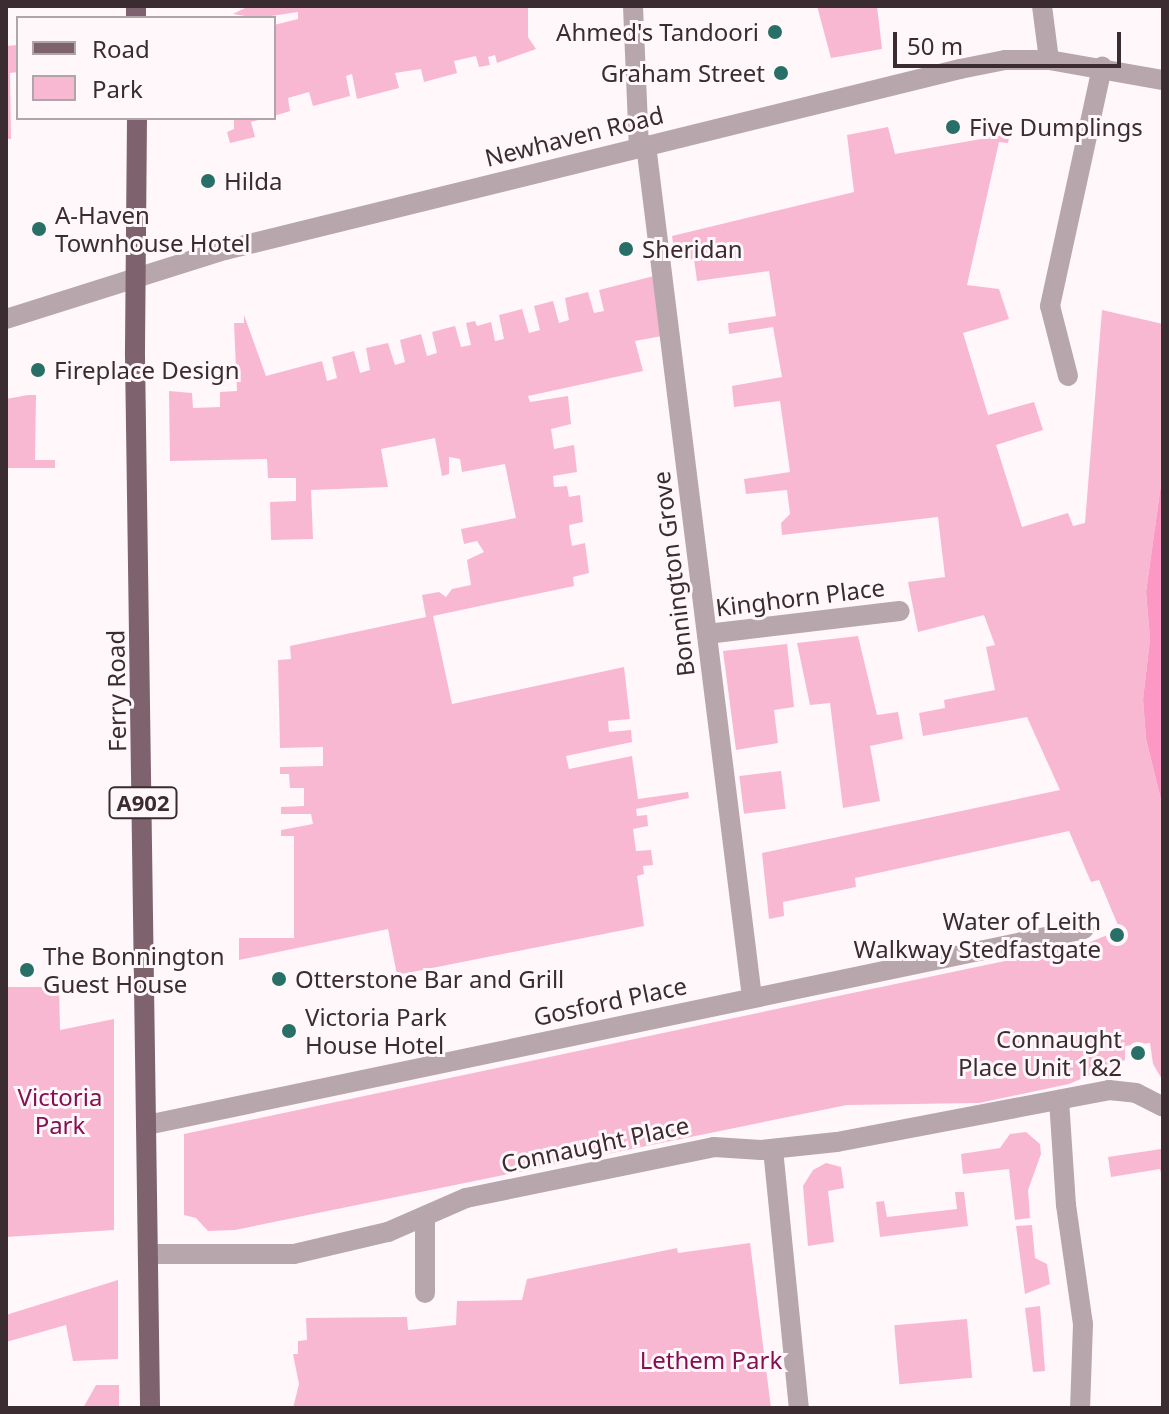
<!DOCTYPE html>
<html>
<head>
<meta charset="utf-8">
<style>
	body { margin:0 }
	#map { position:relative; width:1169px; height:1414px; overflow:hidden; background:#fff7fa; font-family:"Noto Sans",sans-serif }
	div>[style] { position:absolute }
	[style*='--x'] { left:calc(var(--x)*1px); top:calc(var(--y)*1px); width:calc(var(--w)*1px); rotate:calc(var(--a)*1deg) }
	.green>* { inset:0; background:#f9b8d2; transform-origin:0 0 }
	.water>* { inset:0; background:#fb99c4 }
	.minor>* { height:20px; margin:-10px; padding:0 10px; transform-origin:10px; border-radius:10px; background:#b7a7ad }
	.major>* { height:20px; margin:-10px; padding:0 10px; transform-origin:10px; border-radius:10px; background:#7e636e }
	.dots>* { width:22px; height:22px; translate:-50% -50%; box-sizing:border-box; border:4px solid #fff7fa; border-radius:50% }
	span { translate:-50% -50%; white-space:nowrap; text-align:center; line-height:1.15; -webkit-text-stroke:6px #fff7fa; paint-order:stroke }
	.shield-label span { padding:2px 6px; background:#fff7fa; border:2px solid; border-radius:6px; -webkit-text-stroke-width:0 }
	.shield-label { font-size:22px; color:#3a2c31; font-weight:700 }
	.poi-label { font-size:24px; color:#3a2c31 }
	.right { translate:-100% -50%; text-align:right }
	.left { translate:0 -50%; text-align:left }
	.street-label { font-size:24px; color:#3a2c31 }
	.park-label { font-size:24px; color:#841052 }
	.frame { position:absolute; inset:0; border:8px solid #3a2c31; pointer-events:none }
	.legend { position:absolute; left:16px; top:16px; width:260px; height:104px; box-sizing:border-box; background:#fff7fa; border:2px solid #b0a6aa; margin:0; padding:10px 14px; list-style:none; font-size:24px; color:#3a2c31 }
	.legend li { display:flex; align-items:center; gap:16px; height:40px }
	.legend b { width:40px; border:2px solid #b0a6aa }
	.scale { position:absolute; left:893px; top:32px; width:228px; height:36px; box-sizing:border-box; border:4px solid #3a2c31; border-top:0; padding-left:10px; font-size:24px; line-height:28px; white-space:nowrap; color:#3a2c31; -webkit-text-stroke:6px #fff7fa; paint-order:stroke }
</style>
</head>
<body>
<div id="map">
	<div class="green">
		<i style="clip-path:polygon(249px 6px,528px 6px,528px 37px,536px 49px,497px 63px,495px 55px,488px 57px,490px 65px,479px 67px,476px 56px,454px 61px,457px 73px,424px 82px,421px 69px,395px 73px,399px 88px,357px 99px,352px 74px,346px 76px,350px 96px,313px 106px,309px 92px,288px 98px,290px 111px,274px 116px,274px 25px,298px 19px,298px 12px,258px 18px,233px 14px)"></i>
		<i style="clip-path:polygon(817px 6px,877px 6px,882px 49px,831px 58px)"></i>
		<i style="clip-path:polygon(18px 45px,18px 72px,10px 73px,11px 139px,6px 139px,6px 46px)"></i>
		<i style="clip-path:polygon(234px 118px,265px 118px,251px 122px,255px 137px,230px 143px,227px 132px,234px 129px)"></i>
		<i style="clip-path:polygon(888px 127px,895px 154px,1010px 134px,1008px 143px,999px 142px,967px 285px,999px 289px,1009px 319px,963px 333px,988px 415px,1034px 402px,1043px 430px,996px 445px,1022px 527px,1068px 513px,1073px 526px,1085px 523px,1102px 310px,1163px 324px,1163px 470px,1146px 592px,1150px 639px,1143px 699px,1146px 739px,1163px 808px,1163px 1081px,1153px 1064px,1150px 1043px,1125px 1046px,1125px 1060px,1069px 1084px,979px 1103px,847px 1105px,235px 1230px,208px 1231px,196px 1218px,184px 1215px,184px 1134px,1085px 944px,1120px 930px,1099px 880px,1091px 882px,1069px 831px,855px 878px,856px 887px,783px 902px,784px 916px,769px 919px,762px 853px,1060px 790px,1027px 717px,923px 736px,919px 713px,945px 708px,944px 700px,995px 690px,986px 647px,995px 645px,984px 615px,918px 632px,908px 582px,945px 577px,938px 517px,782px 535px,781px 523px,790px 514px,787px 490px,746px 494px,744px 479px,790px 472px,780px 401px,734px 407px,732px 386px,782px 377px,773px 327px,729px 334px,728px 323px,776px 316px,769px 271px,697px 281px,694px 259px,676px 261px,672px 236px,854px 192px,847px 135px)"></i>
		<i style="clip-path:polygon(654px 276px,662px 336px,635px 341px,643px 371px,528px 396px,530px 402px,568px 396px,571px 424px,551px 429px,554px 449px,574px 445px,577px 472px,553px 476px,554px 487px,567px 486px,569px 497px,580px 495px,583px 522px,569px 525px,570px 535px,572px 546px,585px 543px,589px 573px,573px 577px,574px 586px,433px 616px,452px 704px,624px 667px,630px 719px,608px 721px,609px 732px,631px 730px,632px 742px,566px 756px,569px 769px,632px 756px,638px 799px,688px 792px,689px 798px,636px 809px,637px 816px,647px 815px,648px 826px,633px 829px,636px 851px,651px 850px,653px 865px,643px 866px,644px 874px,637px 876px,644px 926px,397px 975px,388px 929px,239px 960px,239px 938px,294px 938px,294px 836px,281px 836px,281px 830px,313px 824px,311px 814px,281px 814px,281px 807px,304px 806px,304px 788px,290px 788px,289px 774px,280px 774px,280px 767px,323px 766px,323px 747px,280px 748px,278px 660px,291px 659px,290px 646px,426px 617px,422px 595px,439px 592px,446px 597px,452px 589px,471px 585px,467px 560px,484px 552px,477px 541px,464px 544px,461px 529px,516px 518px,505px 464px,462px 472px,460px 459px,449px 457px,449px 474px,442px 476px,435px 438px,381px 449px,388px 487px,311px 490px,313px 539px,271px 540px,270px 502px,296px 501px,296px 478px,268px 478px,267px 459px,170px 461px,169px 391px,192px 393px,193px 408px,220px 407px,220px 392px,237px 391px,234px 323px,244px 323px,244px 315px,266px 376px,322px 361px,327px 381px,337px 378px,332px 357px,354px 351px,360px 373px,370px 370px,366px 348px,388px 343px,395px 365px,405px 362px,400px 340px,421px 334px,427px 356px,437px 353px,432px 332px,455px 326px,461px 347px,471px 345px,466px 323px,475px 321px,477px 326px,491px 322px,495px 341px,504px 339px,499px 315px,522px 309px,529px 333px,540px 330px,534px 306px,553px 301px,559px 323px,569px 320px,565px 298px,588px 292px,594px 313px,604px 311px,599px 290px)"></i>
		<i style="clip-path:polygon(28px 395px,36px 395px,35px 460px,55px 460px,55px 468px,6px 468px,6px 399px)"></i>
		<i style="clip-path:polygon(858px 636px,877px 715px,898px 712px,903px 739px,870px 746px,880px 801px,843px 808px,830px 703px,810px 705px,797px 643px)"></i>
		<i style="clip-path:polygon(787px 644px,794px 707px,774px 710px,778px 743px,736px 750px,723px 651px)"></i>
		<i style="left:781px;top:771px;width:38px;height:42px;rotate:83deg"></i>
		<i style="clip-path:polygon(6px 987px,59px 987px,60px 1030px,114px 1019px,114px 1230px,6px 1237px)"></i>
		<i style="clip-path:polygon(1026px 1132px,1040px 1144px,1041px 1154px,1028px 1190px,1030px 1218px,1015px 1220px,1009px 1169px,963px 1174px,961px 1154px,1000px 1148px,1010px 1134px)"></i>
		<i style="clip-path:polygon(1161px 1149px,1163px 1182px,1160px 1169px,1111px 1177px,1108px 1157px)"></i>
		<i style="clip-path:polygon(826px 1163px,841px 1167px,844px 1188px,828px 1191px,834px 1242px,808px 1246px,803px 1186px,813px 1170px)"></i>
		<i style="clip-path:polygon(955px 1192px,964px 1192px,968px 1226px,880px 1237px,876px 1202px,884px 1201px,887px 1217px,957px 1209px)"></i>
		<i style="clip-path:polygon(1032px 1225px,1035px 1258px,1047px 1264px,1050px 1284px,1025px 1294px,1016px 1226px)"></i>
		<i style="clip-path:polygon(750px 1243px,771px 1408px,293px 1408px,299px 1384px,293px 1354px,298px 1354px,298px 1341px,307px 1340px,306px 1318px,407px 1317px,408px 1330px,456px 1325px,457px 1301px,522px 1300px,527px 1279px,677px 1248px,678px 1253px)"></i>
		<i style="clip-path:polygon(118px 1280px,118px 1359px,73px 1361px,66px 1325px,6px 1342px,6px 1315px)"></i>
		<i style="clip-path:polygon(1040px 1306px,1045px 1371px,1033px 1372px,1025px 1308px)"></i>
		<i style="left:967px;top:1319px;width:59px;height:73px;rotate:85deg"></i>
		<i style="clip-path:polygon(96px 1385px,119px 1385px,119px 1408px,83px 1408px)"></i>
	</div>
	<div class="water">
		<i style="clip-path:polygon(1163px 470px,1163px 808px,1146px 739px,1143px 699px,1150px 639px,1146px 592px)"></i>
	</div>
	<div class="minor">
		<i style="--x:633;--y:6;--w:141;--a:87.6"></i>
		<i style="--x:1042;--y:6;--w:54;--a:82.6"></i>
		<i style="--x:646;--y:145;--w:859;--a:82.91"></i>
		<i style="--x:6;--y:319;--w:230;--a:-17.5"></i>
		<i style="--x:225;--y:250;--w:757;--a:-13.83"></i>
		<i style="--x:960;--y:69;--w:46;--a:-11.3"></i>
		<i style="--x:1005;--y:60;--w:44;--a:0"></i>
		<i style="--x:1049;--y:60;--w:116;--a:10"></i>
		<i style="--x:1068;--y:376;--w:72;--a:-104.4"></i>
		<i style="--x:1050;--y:306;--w:245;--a:-77.7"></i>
		<i style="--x:707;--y:634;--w:194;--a:-6.8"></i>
		<i style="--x:1059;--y:1100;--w:105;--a:86.2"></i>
		<i style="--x:1066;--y:1205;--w:120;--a:81.9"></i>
		<i style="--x:1083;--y:1324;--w:84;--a:92"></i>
		<i style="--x:147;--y:1125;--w:957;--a:-11.81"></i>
		<i style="--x:773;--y:1149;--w:260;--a:84.3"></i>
		<i style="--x:425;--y:1219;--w:74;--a:90"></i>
		<i style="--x:148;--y:1254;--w:146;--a:0"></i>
		<i style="--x:294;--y:1254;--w:97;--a:-13.2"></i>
		<i style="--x:388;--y:1232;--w:85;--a:-23.6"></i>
		<i style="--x:466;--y:1198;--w:253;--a:-11.6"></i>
		<i style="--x:714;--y:1147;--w:47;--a:3.7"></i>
		<i style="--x:761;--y:1150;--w:76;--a:-6"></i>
		<i style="--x:837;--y:1142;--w:277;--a:-10.8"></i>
		<i style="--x:1109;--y:1090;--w:27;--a:6"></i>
		<i style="--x:1136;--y:1093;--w:30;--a:27"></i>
	</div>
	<div class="major">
		<i style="--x:136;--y:6;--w:12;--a:90"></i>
		<i style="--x:137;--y:118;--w:238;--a:90.5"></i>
		<i style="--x:135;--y:356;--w:1052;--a:89.18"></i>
	</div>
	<div class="dots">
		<i style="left:775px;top:32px;background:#286f67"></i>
		<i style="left:781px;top:73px;background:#286f67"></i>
		<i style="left:953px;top:127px;background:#286f67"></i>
		<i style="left:208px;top:181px;background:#286f67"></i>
		<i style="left:39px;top:229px;background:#286f67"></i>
		<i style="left:626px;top:249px;background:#286f67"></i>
		<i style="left:38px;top:370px;background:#286f67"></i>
		<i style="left:1117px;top:935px;background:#286f67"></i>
		<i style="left:27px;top:970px;background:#286f67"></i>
		<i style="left:279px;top:979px;background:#286f67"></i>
		<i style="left:289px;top:1031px;background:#286f67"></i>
		<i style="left:1138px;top:1053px;background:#286f67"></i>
	</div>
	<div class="shield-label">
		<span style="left:143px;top:803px">A902</span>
	</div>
	<div class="poi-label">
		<span class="right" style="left:759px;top:32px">Ahmed's Tandoori</span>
		<span class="right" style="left:765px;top:73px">Graham Street</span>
		<span class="left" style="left:969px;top:127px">Five Dumplings</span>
		<span class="left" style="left:224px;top:181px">Hilda</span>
		<span class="left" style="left:55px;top:229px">A-Haven<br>Townhouse Hotel</span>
		<span class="left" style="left:642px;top:249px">Sheridan</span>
		<span class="left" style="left:54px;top:370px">Fireplace Design</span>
		<span class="right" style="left:1101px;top:935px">Water of Leith<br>Walkway Stedfastgate</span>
		<span class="left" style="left:43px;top:970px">The Bonnington<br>Guest House</span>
		<span class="left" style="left:295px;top:979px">Otterstone Bar and Grill</span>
		<span class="left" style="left:305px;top:1031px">Victoria Park<br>House Hotel</span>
		<span class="right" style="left:1122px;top:1053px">Connaught<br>Place Unit 1&amp;2</span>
	</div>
	<div class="street-label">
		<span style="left:574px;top:136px;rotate:-14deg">Newhaven Road</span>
		<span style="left:673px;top:574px;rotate:-97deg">Bonnington Grove</span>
		<span style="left:800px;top:597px;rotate:-7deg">Kinghorn Place</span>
		<span style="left:116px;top:691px;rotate:-91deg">Ferry Road</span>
		<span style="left:610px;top:1001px;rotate:-12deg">Gosford Place</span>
		<span style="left:595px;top:1144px;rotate:-12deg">Connaught Place</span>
	</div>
	<div class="park-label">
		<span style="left:60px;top:1111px">Victoria<br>Park</span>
		<span style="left:711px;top:1360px">Lethem Park</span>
	</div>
	<div class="frame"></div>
	<ul class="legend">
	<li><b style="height:10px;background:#7e636e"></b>Road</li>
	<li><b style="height:22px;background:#f9b8d2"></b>Park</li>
	</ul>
	<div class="scale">50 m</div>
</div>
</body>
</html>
